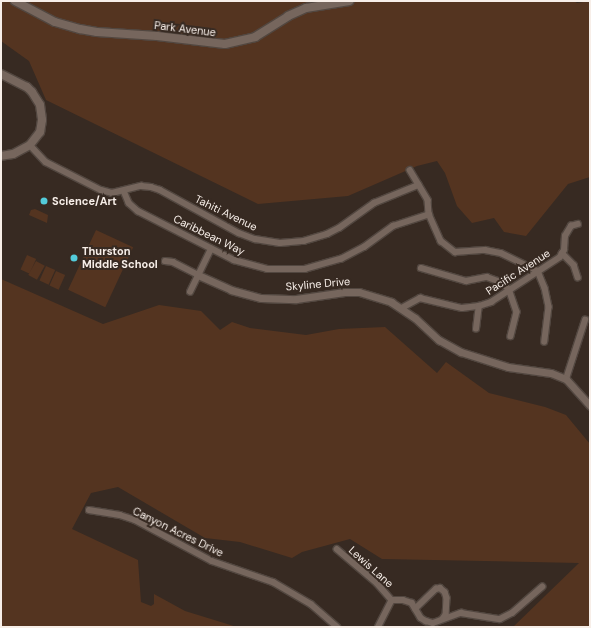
<!DOCTYPE html>
<html>
<head>
<meta charset="utf-8">
<style>
	body { margin:0 }
	#map { position:relative; width:591px; height:628px; overflow:hidden; background:#372a22; font-family:"DM Sans",sans-serif }
	div>[style] { position:absolute }
	[style*='--x'] { left:calc(var(--x)*1px); top:calc(var(--y)*1px); width:calc(var(--w)*1px); rotate:calc(var(--a)*1deg) }
	.green>* { inset:0; background:#543420; transform-origin:0 0 }
	.roads { filter:drop-shadow(1px 0 #524740) drop-shadow(-1px 0 #524740) drop-shadow(0 1px #524740) drop-shadow(0 -1px #524740) }
	.minor>* { height:5.5px; margin:-2.75px; padding:0 2.75px; transform-origin:2.75px; border-radius:2.75px; background:#76665d }
	.tertiary>* { height:7px; margin:-3.5px; padding:0 3.5px; transform-origin:3.5px; border-radius:3.5px; background:#76665d }
	.secondary>* { height:8px; margin:-4px; padding:0 4px; transform-origin:4px; border-radius:4px; background:#76665d }
	.dots>* { width:11px; height:11px; translate:-50% -50%; box-sizing:border-box; border:2px solid #372a22; border-radius:50% }
	span { translate:-50% -50%; white-space:nowrap; text-align:center; line-height:1.15; -webkit-text-stroke:4px #372a22; paint-order:stroke }
	.street-label { font-size:11px; color:#f7eee8 }
	.poi-label { font-size:11px; color:#f7eee8; font-weight:700 }
	.left { translate:0 -50%; text-align:left }
	.frame { position:absolute; inset:0; border:2px solid #f7eee8; pointer-events:none }
</style>
</head>
<body>
<div id="map">
	<div class="green">
		<i style="clip-path:polygon(1px 1px,574px 1px,577px 3px,590px 1px,590px 177px,568px 184px,526px 236px,504px 232px,494px 218px,472px 223px,457px 206px,445px 173px,437px 161px,417px 166px,348px 196px,258px 204px,46px 100px,29px 61px,1px 41px)"></i>
		<i style="clip-path:polygon(35px 209px,48px 215px,47px 223px,29px 215px,31px 210px)"></i>
		<i style="left:96px;top:230px;width:41px;height:66px;rotate:25deg"></i>
		<i style="left:27px;top:255px;width:10px;height:16px;rotate:24deg"></i>
		<i style="left:36px;top:261px;width:10px;height:16px;rotate:29deg"></i>
		<i style="left:46px;top:266px;width:10px;height:16px;rotate:24deg"></i>
		<i style="left:56px;top:271px;width:10px;height:16px;rotate:24deg"></i>
		<i style="clip-path:polygon(1px 279px,103px 324px,159px 305px,201px 311px,220px 330px,232px 322px,250px 328px,306px 335px,339px 329px,385px 327px,437px 373px,446px 362px,489px 393px,545px 407px,566px 415px,590px 444px,590px 627px,513px 627px,579px 563px,382px 559px,350px 539px,302px 552px,292px 558px,240px 542px,205px 538px,118px 487px,91px 493px,72px 529px,138px 560px,141px 602px,151px 606px,154px 604px,154px 594px,185px 611px,237px 627px,1px 627px)"></i>
	</div>
	<div class="roads">
		<div class="minor">
			<i style="--x:30;--y:145;--w:23;--a:47"></i>
			<i style="--x:46;--y:162;--w:62;--a:27"></i>
			<i style="--x:101;--y:190;--w:11;--a:15"></i>
			<i style="--x:112;--y:193;--w:30;--a:-14"></i>
			<i style="--x:141;--y:186;--w:10;--a:6"></i>
			<i style="--x:151;--y:187;--w:9;--a:18"></i>
			<i style="--x:160;--y:190;--w:90;--a:28.6"></i>
			<i style="--x:239;--y:233;--w:17;--a:21"></i>
			<i style="--x:255;--y:239;--w:25;--a:9"></i>
			<i style="--x:280;--y:243;--w:24;--a:-5"></i>
			<i style="--x:304;--y:241;--w:24;--a:-17"></i>
			<i style="--x:327;--y:234;--w:13;--a:-27"></i>
			<i style="--x:339;--y:228;--w:43;--a:-35.5"></i>
			<i style="--x:374;--y:203;--w:48;--a:-22.2"></i>
			<i style="--x:410;--y:170;--w:35;--a:59"></i>
			<i style="--x:428;--y:200;--w:14;--a:86"></i>
			<i style="--x:429;--y:214;--w:30;--a:66"></i>
			<i style="--x:441;--y:241;--w:18;--a:38"></i>
			<i style="--x:455;--y:252;--w:30;--a:-4"></i>
			<i style="--x:485;--y:250;--w:16;--a:11"></i>
			<i style="--x:501;--y:253;--w:41;--a:25.9"></i>
			<i style="--x:538;--y:271;--w:18;--a:68"></i>
			<i style="--x:545;--y:288;--w:19;--a:78"></i>
			<i style="--x:549;--y:307;--w:35;--a:97"></i>
			<i style="--x:124;--y:191;--w:13;--a:67"></i>
			<i style="--x:129;--y:203;--w:12;--a:42"></i>
			<i style="--x:138;--y:211;--w:108;--a:27"></i>
			<i style="--x:234;--y:260;--w:34;--a:15"></i>
			<i style="--x:267;--y:269;--w:38;--a:0"></i>
			<i style="--x:305;--y:269;--w:37;--a:-16"></i>
			<i style="--x:341;--y:259;--w:26;--a:-28"></i>
			<i style="--x:364;--y:247;--w:36;--a:-36"></i>
			<i style="--x:393;--y:226;--w:38;--a:-18"></i>
			<i style="--x:562;--y:253;--w:17;--a:45"></i>
			<i style="--x:574;--y:265;--w:13;--a:72"></i>
			<i style="--x:165;--y:261;--w:8;--a:7"></i>
			<i style="--x:173;--y:262;--w:28;--a:27"></i>
			<i style="--x:421;--y:268;--w:47;--a:16.1"></i>
			<i style="--x:466;--y:281;--w:21;--a:-11"></i>
			<i style="--x:487;--y:277;--w:15;--a:20"></i>
			<i style="--x:501;--y:282;--w:11;--a:41"></i>
			<i style="--x:509;--y:289;--w:24;--a:71"></i>
			<i style="--x:517;--y:312;--w:25;--a:104"></i>
			<i style="--x:190;--y:292;--w:48;--a:-64"></i>
			<i style="--x:402;--y:308;--w:21;--a:-29"></i>
			<i style="--x:420;--y:298;--w:43;--a:13.4"></i>
			<i style="--x:462;--y:308;--w:17;--a:-7"></i>
			<i style="--x:479;--y:306;--w:13;--a:-18"></i>
			<i style="--x:491;--y:302;--w:82;--a:-33.1"></i>
			<i style="--x:560;--y:257;--w:8;--a:-60"></i>
			<i style="--x:564;--y:250;--w:14;--a:-86"></i>
			<i style="--x:565;--y:236;--w:12;--a:-59"></i>
			<i style="--x:571;--y:226;--w:7;--a:-16"></i>
			<i style="--x:476;--y:329;--w:23;--a:-83"></i>
			<i style="--x:566;--y:379;--w:62;--a:-72.1"></i>
			<i style="--x:89;--y:510;--w:31;--a:9"></i>
			<i style="--x:120;--y:515;--w:16;--a:18"></i>
			<i style="--x:135;--y:520;--w:87;--a:28"></i>
			<i style="--x:212;--y:561;--w:65;--a:19"></i>
			<i style="--x:273;--y:582;--w:44;--a:30.1"></i>
			<i style="--x:311;--y:604;--w:35;--a:41"></i>
			<i style="--x:337;--y:549;--w:52;--a:40.4"></i>
			<i style="--x:377;--y:583;--w:23;--a:49"></i>
			<i style="--x:392;--y:600;--w:11;--a:0"></i>
			<i style="--x:403;--y:600;--w:9;--a:18"></i>
			<i style="--x:412;--y:603;--w:17;--a:59"></i>
			<i style="--x:421;--y:618;--w:6;--a:31"></i>
			<i style="--x:426;--y:621;--w:7;--a:16"></i>
			<i style="--x:433;--y:623;--w:30;--a:-20"></i>
			<i style="--x:461;--y:613;--w:39;--a:9"></i>
			<i style="--x:500;--y:619;--w:13;--a:-27"></i>
			<i style="--x:512;--y:613;--w:40;--a:-41"></i>
			<i style="--x:415;--y:609;--w:29;--a:-44"></i>
			<i style="--x:436;--y:589;--w:4;--a:-14"></i>
			<i style="--x:440;--y:588;--w:6;--a:39"></i>
			<i style="--x:445;--y:592;--w:6;--a:72"></i>
			<i style="--x:447;--y:598;--w:17;--a:93"></i>
			<i style="--x:446;--y:615;--w:5;--a:127"></i>
			<i style="--x:378;--y:627;--w:30;--a:-63"></i>
		</div>
		<div class="tertiary">
			<i style="--x:198;--y:275;--w:36;--a:24"></i>
			<i style="--x:231;--y:290;--w:31;--a:15"></i>
			<i style="--x:261;--y:298;--w:35;--a:2"></i>
			<i style="--x:296;--y:299;--w:49;--a:-8.3"></i>
			<i style="--x:344;--y:292;--w:15;--a:0"></i>
			<i style="--x:359;--y:292;--w:34;--a:17"></i>
			<i style="--x:391;--y:302;--w:29;--a:34"></i>
			<i style="--x:415;--y:318;--w:33;--a:43"></i>
			<i style="--x:439;--y:340;--w:25;--a:29"></i>
			<i style="--x:461;--y:352;--w:49;--a:17.7"></i>
			<i style="--x:508;--y:367;--w:43;--a:7.9"></i>
			<i style="--x:551;--y:373;--w:16;--a:22"></i>
			<i style="--x:566;--y:379;--w:36;--a:48"></i>
		</div>
		<div class="secondary">
			<i style="--x:15;--y:1;--w:45;--a:27.7"></i>
			<i style="--x:55;--y:22;--w:26;--a:16"></i>
			<i style="--x:80;--y:29;--w:17;--a:10"></i>
			<i style="--x:97;--y:32;--w:60;--a:3.8"></i>
			<i style="--x:157;--y:36;--w:68;--a:6.7"></i>
			<i style="--x:225;--y:44;--w:31;--a:-13"></i>
			<i style="--x:255;--y:37;--w:39;--a:-32"></i>
			<i style="--x:288;--y:16;--w:20;--a:-24"></i>
			<i style="--x:306;--y:8;--w:44;--a:-9.2"></i>
			<i style="--x:1;--y:74;--w:29;--a:27"></i>
			<i style="--x:27;--y:87;--w:7;--a:45"></i>
			<i style="--x:32;--y:92;--w:15;--a:58"></i>
			<i style="--x:40;--y:105;--w:15;--a:82"></i>
			<i style="--x:42;--y:120;--w:12;--a:99"></i>
			<i style="--x:40;--y:132;--w:16;--a:128"></i>
			<i style="--x:30;--y:145;--w:19;--a:152"></i>
			<i style="--x:13;--y:154;--w:12;--a:171"></i>
		</div>
	</div>
	<div class="dots">
		<i style="left:44px;top:201px;background:#53cbda"></i>
		<i style="left:74px;top:258px;background:#53cbda"></i>
	</div>
	<div class="street-label">
		<span style="left:185px;top:29px;rotate:7deg">Park Avenue</span>
		<span style="left:226px;top:213px;rotate:26deg">Tahiti Avenue</span>
		<span style="left:209px;top:235px;rotate:26deg">Caribbean Way</span>
		<span style="left:518px;top:272px;rotate:-33deg">Pacific Avenue</span>
		<span style="left:318px;top:284px;rotate:-5deg">Skyline Drive</span>
		<span style="left:178px;top:532px;rotate:26deg">Canyon Acres Drive</span>
		<span style="left:371px;top:567px;rotate:42deg">Lewis Lane</span>
	</div>
	<div class="poi-label">
		<span class="left" style="left:52px;top:201px">Science/Art</span>
		<span class="left" style="left:82px;top:258px">Thurston<br>Middle School</span>
	</div>
	<div class="frame"></div>
</div>
</body>
</html>
